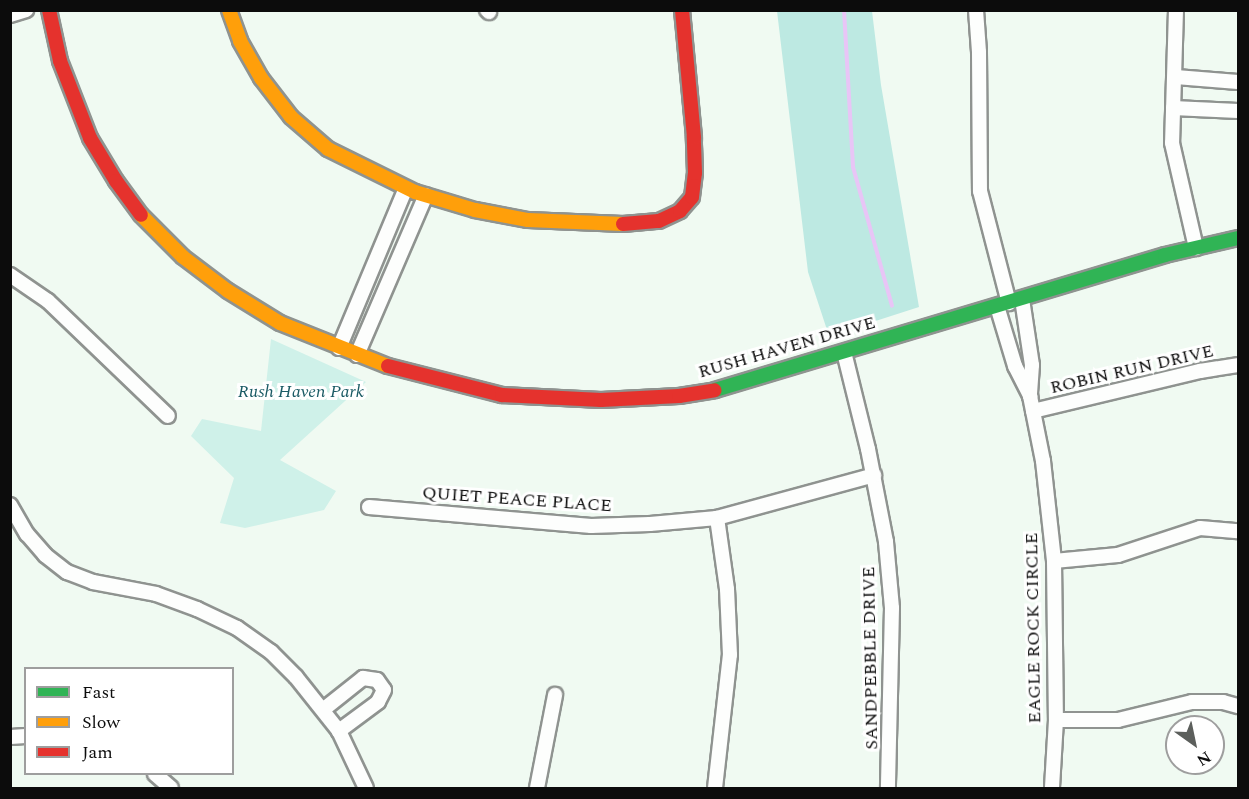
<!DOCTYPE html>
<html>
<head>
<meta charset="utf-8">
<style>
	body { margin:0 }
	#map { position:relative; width:1249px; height:799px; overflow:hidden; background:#f0faf2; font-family:Spectral,serif }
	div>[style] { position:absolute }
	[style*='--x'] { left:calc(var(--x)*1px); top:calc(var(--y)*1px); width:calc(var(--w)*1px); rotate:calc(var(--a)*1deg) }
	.green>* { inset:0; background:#cff1e9 }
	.forest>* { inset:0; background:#bde9e2 }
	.stream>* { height:4px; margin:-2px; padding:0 2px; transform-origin:2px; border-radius:2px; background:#e8c5f6 }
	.roads { filter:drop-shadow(2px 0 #8f9390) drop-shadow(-2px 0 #8f9390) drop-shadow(0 2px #8f9390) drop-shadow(0 -2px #8f9390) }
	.street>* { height:14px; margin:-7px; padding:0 7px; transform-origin:7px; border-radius:7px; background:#fdfefd }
	.fast>* { height:14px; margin:-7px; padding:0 7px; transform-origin:7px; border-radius:7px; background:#30b455 }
	.slow>* { height:14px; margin:-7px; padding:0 7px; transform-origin:7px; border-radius:7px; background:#ff9f0a }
	.jam>* { height:14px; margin:-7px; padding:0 7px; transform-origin:7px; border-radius:7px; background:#e5322d }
	span { translate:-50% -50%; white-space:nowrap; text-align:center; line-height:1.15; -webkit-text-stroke:6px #fff; paint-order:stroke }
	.street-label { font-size:18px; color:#0c0c0c }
	.park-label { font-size:18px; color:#1b5b65; font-style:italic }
	.frame { position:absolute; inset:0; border:12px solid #0c0c0c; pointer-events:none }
	.legend { position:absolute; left:24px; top:667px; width:210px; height:108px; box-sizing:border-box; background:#fff; border:2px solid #9e9e9e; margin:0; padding:8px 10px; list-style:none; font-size:18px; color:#0c0c0c }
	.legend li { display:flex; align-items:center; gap:12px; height:30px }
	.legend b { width:30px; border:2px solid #9e9e9e }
	.north { position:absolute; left:1165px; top:715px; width:60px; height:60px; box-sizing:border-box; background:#fff; border:2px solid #9e9e9e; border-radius:50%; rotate:147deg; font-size:16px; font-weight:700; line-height:24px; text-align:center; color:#0c0c0c }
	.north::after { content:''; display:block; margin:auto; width:21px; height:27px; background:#5c5f5c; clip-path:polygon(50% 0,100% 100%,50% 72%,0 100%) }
</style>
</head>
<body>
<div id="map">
	<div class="green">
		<i style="clip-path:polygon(271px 339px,366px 382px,280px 460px,336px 491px,324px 510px,245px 528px,220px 523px,234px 478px,191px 436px,202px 419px,261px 431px)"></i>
	</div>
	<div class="forest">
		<i style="clip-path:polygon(777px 11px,872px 11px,881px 85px,919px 307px,829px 336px,808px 272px)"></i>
	</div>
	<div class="stream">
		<i style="--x:844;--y:10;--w:157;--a:86.7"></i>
		<i style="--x:853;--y:167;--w:144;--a:74.3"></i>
	</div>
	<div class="roads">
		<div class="street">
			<i style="--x:487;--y:10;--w:3;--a:45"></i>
			<i style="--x:976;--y:10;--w:42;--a:85.9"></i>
			<i style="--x:979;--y:52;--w:139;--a:89.6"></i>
			<i style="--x:980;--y:191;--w:116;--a:75.5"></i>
			<i style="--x:1176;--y:10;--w:133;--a:91.7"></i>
			<i style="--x:1172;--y:143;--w:108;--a:77.1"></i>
			<i style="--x:10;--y:15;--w:17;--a:-17"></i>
			<i style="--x:1176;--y:77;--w:62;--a:4.6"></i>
			<i style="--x:1173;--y:108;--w:65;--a:2.6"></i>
			<i style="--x:10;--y:275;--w:46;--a:34.4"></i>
			<i style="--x:48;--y:301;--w:166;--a:43.8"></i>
			<i style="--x:1022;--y:299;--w:67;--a:81.4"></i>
			<i style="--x:1032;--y:365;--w:31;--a:94"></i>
			<i style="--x:997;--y:306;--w:63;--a:73.3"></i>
			<i style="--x:1015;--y:366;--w:34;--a:63"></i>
			<i style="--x:1030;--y:396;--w:66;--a:78.7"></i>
			<i style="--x:1043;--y:461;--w:101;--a:83.7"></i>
			<i style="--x:1054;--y:561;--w:159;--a:89.3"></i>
			<i style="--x:1056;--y:720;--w:68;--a:93.4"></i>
			<i style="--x:339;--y:348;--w:173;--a:-67.3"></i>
			<i style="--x:844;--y:352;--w:100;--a:76.1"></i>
			<i style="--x:868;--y:449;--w:95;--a:79"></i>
			<i style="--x:886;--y:542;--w:66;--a:84.8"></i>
			<i style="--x:892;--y:608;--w:180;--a:91.3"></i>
			<i style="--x:357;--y:355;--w:174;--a:-66.7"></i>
			<i style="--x:1033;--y:411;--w:172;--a:-13.5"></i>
			<i style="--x:1200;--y:371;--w:38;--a:-9"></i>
			<i style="--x:10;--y:505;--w:34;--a:60"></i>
			<i style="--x:27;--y:534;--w:28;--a:49"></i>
			<i style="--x:45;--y:555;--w:28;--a:38"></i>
			<i style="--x:67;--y:572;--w:28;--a:21"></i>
			<i style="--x:93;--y:582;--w:64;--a:10.8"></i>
			<i style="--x:156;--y:594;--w:44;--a:20.1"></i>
			<i style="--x:197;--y:609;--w:44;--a:25.4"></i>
			<i style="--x:237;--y:628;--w:42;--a:35.2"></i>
			<i style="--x:271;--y:652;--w:35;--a:45"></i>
			<i style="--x:296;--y:677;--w:69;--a:51.5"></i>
			<i style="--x:339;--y:731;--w:63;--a:64.7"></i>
			<i style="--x:369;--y:507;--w:223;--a:4.9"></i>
			<i style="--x:591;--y:526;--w:59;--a:-1.9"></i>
			<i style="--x:650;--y:524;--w:67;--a:-5.1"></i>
			<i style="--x:717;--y:518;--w:163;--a:-15.3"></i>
			<i style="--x:1054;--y:561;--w:64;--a:-5.4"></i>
			<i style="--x:1118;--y:555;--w:86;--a:-18.2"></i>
			<i style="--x:1200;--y:528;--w:38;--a:5"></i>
			<i style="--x:324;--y:709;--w:50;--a:-38.5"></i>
			<i style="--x:363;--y:678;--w:14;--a:8"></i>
			<i style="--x:377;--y:680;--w:12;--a:55"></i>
			<i style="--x:384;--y:690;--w:13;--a:117"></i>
			<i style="--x:378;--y:702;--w:49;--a:143.4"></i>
			<i style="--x:1056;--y:720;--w:62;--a:0"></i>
			<i style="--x:1118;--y:720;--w:76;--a:-13.7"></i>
			<i style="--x:1192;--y:702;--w:31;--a:0"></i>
			<i style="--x:1223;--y:702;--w:16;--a:15"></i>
			<i style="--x:10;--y:737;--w:16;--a:-4"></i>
			<i style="--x:155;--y:774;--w:21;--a:41"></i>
			<i style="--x:537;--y:788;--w:95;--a:-79"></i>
			<i style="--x:715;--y:788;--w:134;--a:-83.6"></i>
			<i style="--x:730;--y:655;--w:66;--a:-92.6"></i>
			<i style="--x:727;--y:589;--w:72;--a:-98"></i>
		</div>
		<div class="fast">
			<i style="--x:715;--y:390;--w:470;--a:-16.7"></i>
			<i style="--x:1165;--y:255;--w:75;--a:-13.1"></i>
		</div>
		<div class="slow">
			<i style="--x:229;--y:10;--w:33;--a:70"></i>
			<i style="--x:240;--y:41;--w:43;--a:60.4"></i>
			<i style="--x:261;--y:78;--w:49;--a:52.4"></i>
			<i style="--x:291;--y:117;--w:49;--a:40.9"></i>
			<i style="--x:328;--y:149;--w:97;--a:26.3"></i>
			<i style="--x:415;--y:192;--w:63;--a:16.7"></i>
			<i style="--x:475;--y:210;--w:54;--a:10.7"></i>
			<i style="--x:528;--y:220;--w:95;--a:2.4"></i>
			<i style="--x:141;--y:215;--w:59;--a:45"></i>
			<i style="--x:183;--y:257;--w:56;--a:37.1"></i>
			<i style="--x:228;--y:291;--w:61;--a:31.6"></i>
			<i style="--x:280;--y:323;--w:116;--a:21.7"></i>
		</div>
		<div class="jam">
			<i style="--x:49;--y:10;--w:52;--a:77.8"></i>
			<i style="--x:60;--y:61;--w:83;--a:68.7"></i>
			<i style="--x:90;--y:138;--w:50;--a:58.8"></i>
			<i style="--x:116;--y:181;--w:42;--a:53.7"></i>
			<i style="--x:623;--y:224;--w:36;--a:-5"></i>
			<i style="--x:659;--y:221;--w:23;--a:-25"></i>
			<i style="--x:680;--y:211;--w:18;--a:-49"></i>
			<i style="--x:692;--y:197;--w:24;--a:-83"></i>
			<i style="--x:695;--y:173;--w:36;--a:-92"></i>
			<i style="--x:694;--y:137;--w:128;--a:-95.4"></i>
			<i style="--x:388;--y:366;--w:118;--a:14.3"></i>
			<i style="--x:502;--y:395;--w:99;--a:2.9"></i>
			<i style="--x:601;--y:400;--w:78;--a:-2.9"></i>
			<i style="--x:679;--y:396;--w:36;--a:-9"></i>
		</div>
	</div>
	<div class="street-label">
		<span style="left:787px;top:348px;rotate:-16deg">RUSH HAVEN DRIVE</span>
		<span style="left:1132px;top:370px;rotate:-13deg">ROBIN RUN DRIVE</span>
		<span style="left:517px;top:500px;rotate:4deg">QUIET PEACE PLACE</span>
		<span style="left:1034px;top:628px;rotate:-91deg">EAGLE ROCK CIRCLE</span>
		<span style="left:871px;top:658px;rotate:-91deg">SANDPEBBLE DRIVE</span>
	</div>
	<div class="park-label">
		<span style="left:301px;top:392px">Rush Haven Park</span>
	</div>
	<div class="frame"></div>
	<ul class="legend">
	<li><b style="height:8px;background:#30b455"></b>Fast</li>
	<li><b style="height:8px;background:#ff9f0a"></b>Slow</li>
	<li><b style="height:8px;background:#e5322d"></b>Jam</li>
	</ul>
	<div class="north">N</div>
</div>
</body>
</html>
